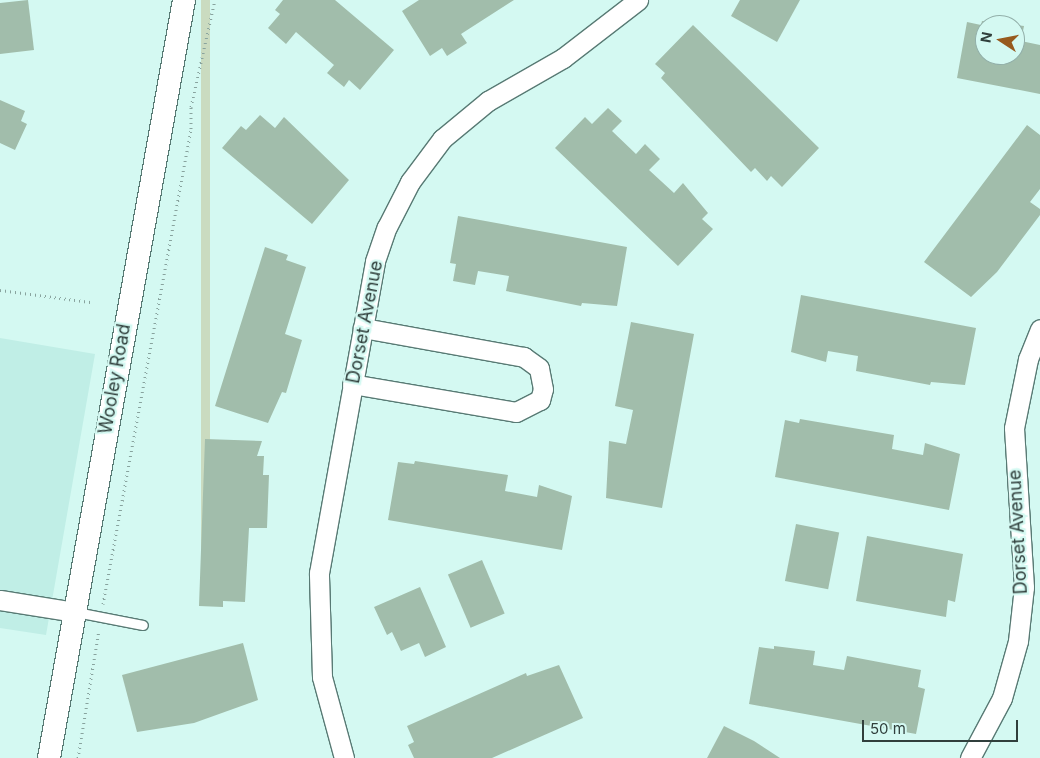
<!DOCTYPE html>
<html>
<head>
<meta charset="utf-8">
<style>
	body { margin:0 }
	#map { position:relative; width:1040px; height:758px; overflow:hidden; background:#d4f9f2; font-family:Inter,sans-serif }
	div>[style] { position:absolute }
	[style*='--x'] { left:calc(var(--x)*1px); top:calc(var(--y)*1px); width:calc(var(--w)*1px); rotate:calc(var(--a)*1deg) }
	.built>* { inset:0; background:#c0eee6 }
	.green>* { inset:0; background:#cadbc0; transform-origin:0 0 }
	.building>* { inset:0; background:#a1bdab; transform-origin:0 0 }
	.path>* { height:3px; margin-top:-1.5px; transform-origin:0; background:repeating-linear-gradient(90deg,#88a39e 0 1px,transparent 0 5px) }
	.roads { filter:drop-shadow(1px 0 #587a74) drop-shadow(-1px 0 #587a74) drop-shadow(0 1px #587a74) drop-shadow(0 -1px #587a74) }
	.service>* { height:9px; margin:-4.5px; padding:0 4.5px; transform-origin:4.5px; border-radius:4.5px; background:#fff }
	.minor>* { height:19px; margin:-9.5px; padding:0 9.5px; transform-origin:9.5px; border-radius:9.5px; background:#fff }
	.tertiary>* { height:22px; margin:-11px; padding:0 11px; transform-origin:11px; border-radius:11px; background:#fff }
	span { translate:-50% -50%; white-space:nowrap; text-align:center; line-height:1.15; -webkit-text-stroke:4.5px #d4f9f2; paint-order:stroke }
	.street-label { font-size:18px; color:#303f3c }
	.north { position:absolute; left:975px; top:15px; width:50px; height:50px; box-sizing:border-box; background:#d4f9f2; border:1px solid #92afa9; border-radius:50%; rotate:281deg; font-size:14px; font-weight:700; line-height:20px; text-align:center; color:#303f3c }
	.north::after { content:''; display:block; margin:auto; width:18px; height:22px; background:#975a1e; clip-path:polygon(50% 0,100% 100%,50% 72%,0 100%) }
	.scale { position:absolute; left:862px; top:720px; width:156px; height:22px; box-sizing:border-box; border:2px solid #303f3c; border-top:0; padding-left:6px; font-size:15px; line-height:18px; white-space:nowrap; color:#303f3c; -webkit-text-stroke:4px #d4f9f2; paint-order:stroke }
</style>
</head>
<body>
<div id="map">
	<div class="built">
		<i style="clip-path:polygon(0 338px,95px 354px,46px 635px,0 628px)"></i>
	</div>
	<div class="green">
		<i style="left:201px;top:0;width:9px;height:596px"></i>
	</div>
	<div class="building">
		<i style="clip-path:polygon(28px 0,34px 50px,0 54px,0 3px)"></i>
		<i style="clip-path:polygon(283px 0,335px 0,394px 50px,360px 90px,349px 80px,344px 87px,327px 73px,334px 65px,296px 32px,286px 44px,268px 28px,280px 14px,275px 10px)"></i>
		<i style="clip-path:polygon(419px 0,514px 0,461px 34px,467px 43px,447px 56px,442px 48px,430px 56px,402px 11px)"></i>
		<i style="clip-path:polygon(740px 0,800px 0,777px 42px,731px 16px)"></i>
		<i style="clip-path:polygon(evenodd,982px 21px,1024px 26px,1021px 41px,1040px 45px,1040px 94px,957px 78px,967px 22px,981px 25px,982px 21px,985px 25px,1015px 25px,1015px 55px,985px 55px,985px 25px)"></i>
		<i style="clip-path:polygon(693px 25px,819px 148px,782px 187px,771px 176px,767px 181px,755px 168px,751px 172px,661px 78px,665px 73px,655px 64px)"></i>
		<i style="clip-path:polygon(0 100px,25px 111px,21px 121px,27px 124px,15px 150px,0 143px)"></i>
		<i style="clip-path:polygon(608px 108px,622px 121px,612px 131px,636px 154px,645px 144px,660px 159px,649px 170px,674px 193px,683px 183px,708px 213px,702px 219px,713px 229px,678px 266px,555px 148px,585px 117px,592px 124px)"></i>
		<i style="clip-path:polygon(260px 115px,275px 128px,284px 117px,349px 180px,312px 224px,222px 148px,241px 126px,246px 130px)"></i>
		<i style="clip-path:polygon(1027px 125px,1040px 135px,1040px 189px,1030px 202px,1040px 209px,1040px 215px,997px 272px,971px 297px,924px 262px)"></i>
		<i style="clip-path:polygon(458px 216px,627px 247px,617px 306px,582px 303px,581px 306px,506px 291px,509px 276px,478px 271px,475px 285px,453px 281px,456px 264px,450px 263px)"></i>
		<i style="clip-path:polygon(265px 247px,288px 255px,286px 260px,306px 267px,285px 334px,302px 340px,286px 393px,282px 392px,268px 423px,215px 406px)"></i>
		<i style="clip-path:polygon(801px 295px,976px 328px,965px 385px,931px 382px,930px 385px,856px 371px,858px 356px,828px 351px,826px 362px,791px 352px)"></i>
		<i style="clip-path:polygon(631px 322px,694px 334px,662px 508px,606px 498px,609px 441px,626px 444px,633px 410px,615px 406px)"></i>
		<i style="clip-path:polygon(800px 419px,894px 435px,892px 449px,923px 455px,925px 443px,960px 454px,949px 510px,775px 477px,785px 420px,799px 423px)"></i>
		<i style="clip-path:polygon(205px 439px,262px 441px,257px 456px,264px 456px,263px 475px,269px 475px,267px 528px,249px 528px,245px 602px,223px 601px,223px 607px,199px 606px)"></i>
		<i style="clip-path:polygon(415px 461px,508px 475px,505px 491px,537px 497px,539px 485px,572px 496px,562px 550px,388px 520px,398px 462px,414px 464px)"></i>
		<i style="left:796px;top:524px;width:44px;height:58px;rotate:11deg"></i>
		<i style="clip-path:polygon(867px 536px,963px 554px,955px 602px,948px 600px,946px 617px,856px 601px)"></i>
		<i style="left:482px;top:560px;width:58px;height:37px;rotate:67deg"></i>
		<i style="clip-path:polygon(420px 587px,446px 647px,425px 657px,419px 643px,401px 651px,392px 632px,387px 635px,374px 607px)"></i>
		<i style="clip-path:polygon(243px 643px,258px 700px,194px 723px,137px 732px,122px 675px)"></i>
		<i style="clip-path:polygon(774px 646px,815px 651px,813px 665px,844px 670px,847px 656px,921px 670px,918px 687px,925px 689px,916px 734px,749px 704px,759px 647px,774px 649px)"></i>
		<i style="clip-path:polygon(559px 665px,583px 718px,492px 758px,414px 758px,408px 745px,414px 742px,407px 726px,526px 673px,527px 676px)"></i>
		<i style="clip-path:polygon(724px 726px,754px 741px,780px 758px,707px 758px)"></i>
	</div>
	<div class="path">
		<i style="--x:0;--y:290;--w:91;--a:7.6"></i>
		<i style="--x:103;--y:604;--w:483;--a:-79.5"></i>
		<i style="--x:191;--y:129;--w:22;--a:-90"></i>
		<i style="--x:191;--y:107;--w:110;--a:-77.4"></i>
		<i style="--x:78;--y:758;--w:130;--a:-80.7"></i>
	</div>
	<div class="roads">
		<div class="service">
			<i style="--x:76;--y:612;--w:68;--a:11"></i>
		</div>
		<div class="minor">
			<i style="--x:352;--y:384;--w:166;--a:9.7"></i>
			<i style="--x:516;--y:412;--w:27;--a:-27"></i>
			<i style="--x:540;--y:400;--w:11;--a:-75"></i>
			<i style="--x:543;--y:389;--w:21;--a:-101"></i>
			<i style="--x:539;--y:368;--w:19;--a:-144"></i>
			<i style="--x:524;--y:357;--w:164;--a:-169.8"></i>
			<i style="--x:0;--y:600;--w:75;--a:9.2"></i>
			<i style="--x:344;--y:758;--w:84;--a:-105.2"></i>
			<i style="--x:322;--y:677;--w:104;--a:-91.7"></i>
			<i style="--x:319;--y:573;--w:317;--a:-79.8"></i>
			<i style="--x:375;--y:261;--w:36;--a:-71"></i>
			<i style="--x:387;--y:227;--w:51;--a:-62.9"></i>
			<i style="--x:410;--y:182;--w:54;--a:-53.3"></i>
			<i style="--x:442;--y:139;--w:60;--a:-39.6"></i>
			<i style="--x:488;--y:101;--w:86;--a:-29.8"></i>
			<i style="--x:563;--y:58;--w:95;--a:-37.7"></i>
			<i style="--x:970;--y:758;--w:68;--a:-61.9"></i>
			<i style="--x:1002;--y:698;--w:59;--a:-74.3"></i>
			<i style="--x:1018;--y:641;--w:54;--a:-83.7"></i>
			<i style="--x:1024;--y:587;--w:159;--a:-93.6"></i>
			<i style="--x:1014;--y:428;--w:70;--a:-78.5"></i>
			<i style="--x:1028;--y:359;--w:32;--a:-68"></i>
		</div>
		<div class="tertiary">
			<i style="--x:49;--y:758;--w:770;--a:-79.9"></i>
		</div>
	</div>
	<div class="street-label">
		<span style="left:365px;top:322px;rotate:-79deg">Dorset Avenue</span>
		<span style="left:115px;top:379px;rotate:-80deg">Wooley Road</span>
		<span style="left:1018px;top:532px;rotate:-93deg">Dorset Avenue</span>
	</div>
	<div class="north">N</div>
	<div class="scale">50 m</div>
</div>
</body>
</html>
